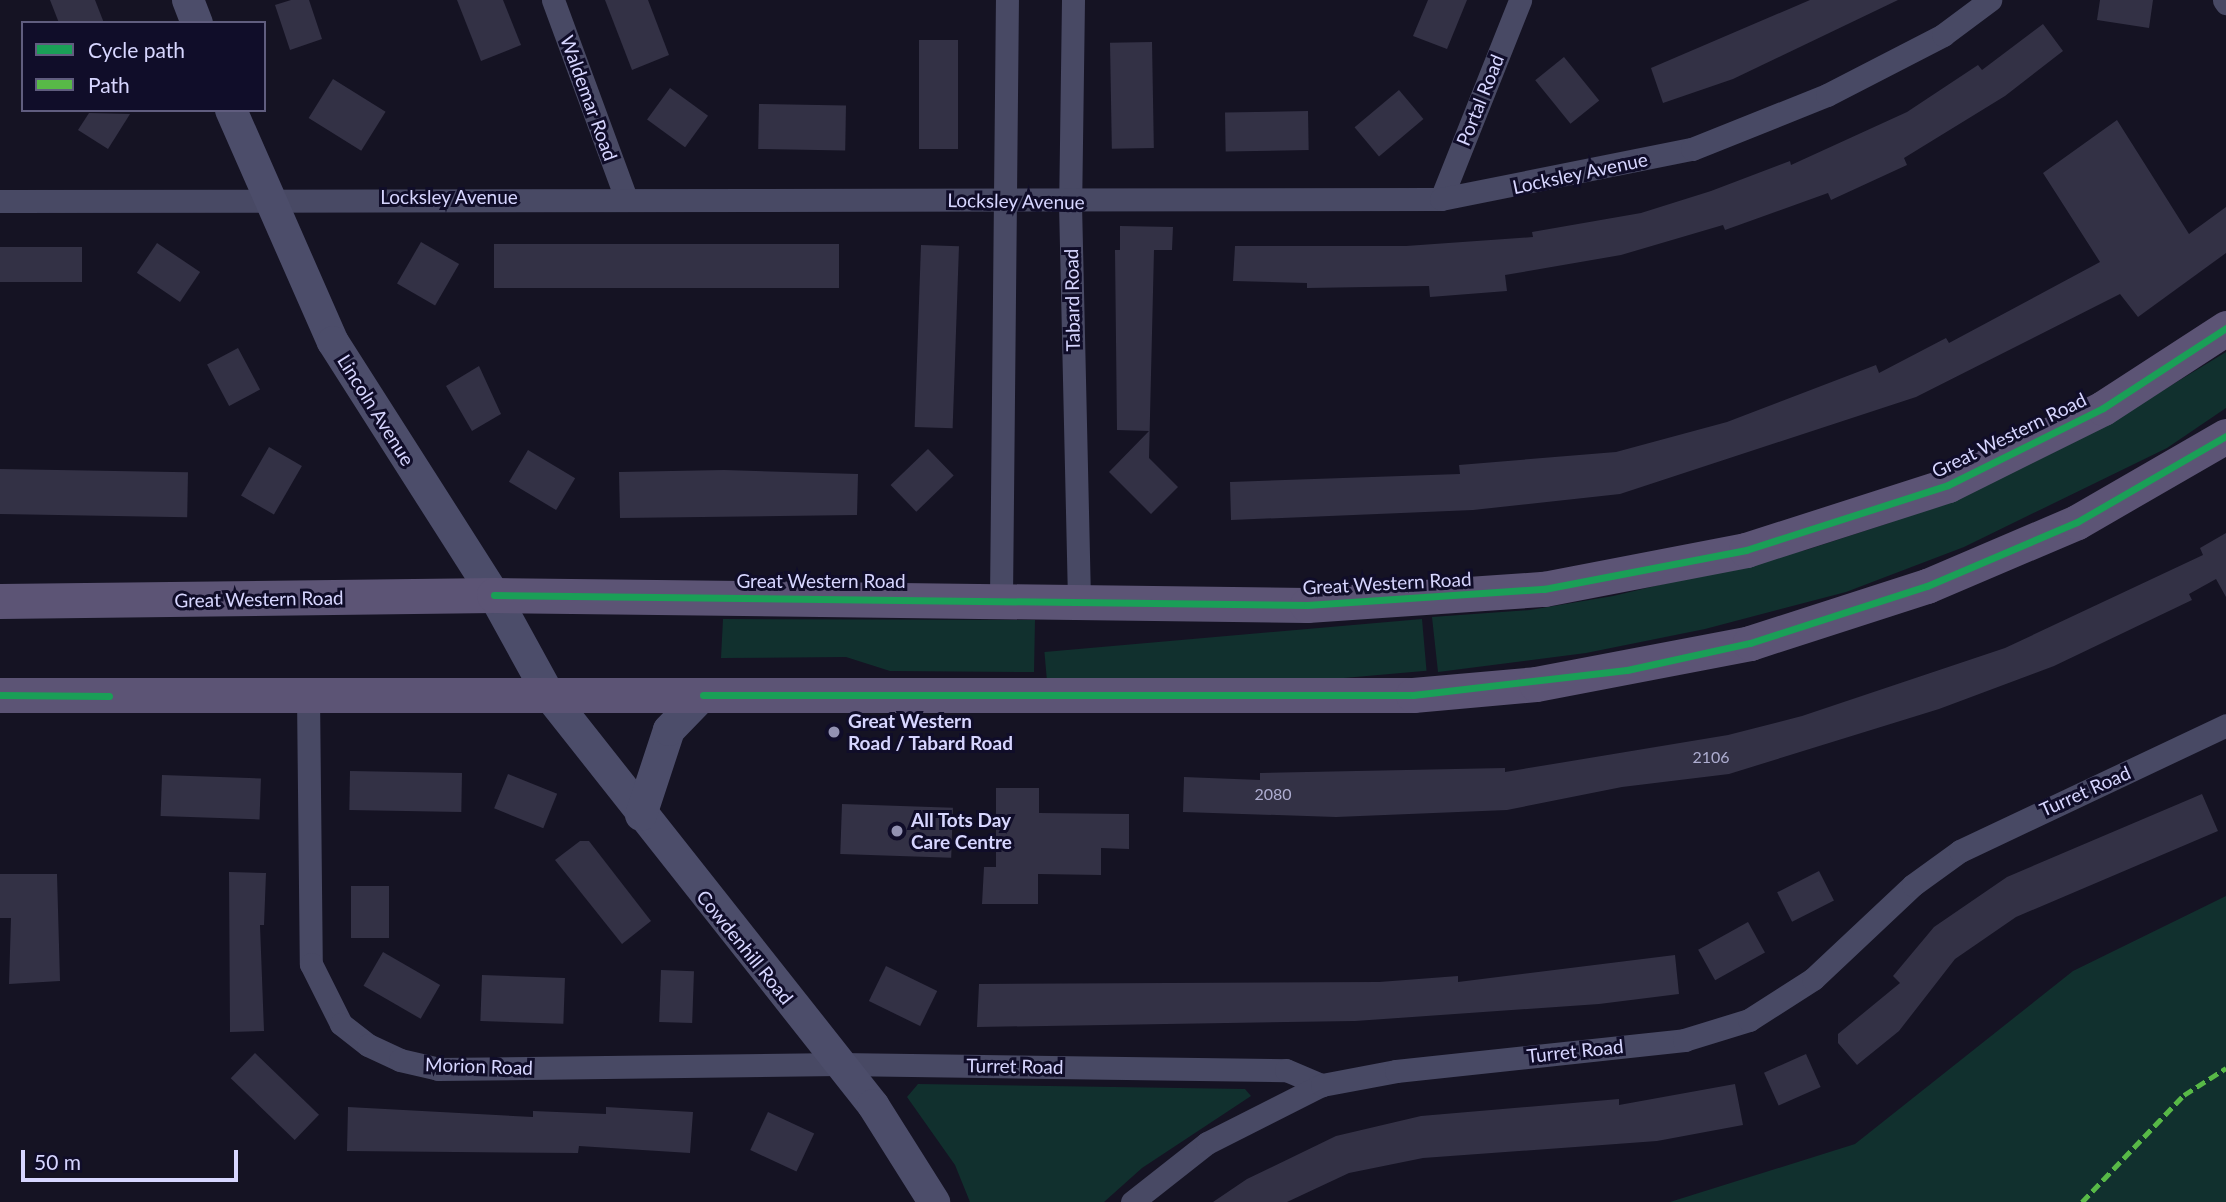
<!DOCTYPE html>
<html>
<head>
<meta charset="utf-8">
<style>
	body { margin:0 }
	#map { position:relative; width:2226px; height:1202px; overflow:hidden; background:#151323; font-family:Lato,sans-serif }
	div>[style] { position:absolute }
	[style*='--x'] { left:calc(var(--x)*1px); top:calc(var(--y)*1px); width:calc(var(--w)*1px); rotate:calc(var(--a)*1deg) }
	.green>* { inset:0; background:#11302e; transform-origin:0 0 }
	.building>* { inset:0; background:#333145; transform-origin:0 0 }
	.street>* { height:23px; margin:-11.5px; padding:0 11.5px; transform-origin:11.5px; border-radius:11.5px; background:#484964 }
	.secondary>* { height:32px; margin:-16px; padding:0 16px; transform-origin:16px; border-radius:16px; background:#4c4d6a }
	.primary>* { height:35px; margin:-17.5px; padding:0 17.5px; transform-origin:17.5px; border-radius:17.5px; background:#5c5475 }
	.quiet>* { height:5px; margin-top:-2.5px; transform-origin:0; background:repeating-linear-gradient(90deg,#58b947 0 10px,transparent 0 15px) }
	.cycleway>* { height:7px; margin:-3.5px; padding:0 3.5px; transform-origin:3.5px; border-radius:3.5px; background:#1a9f57 }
	.dots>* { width:19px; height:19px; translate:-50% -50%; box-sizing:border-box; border:4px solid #100d29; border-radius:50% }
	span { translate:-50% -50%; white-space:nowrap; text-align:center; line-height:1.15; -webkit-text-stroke:6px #100d29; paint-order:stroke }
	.number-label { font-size:16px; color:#aeadd0 }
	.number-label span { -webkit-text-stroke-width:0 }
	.street-label { font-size:19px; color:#d7d6ff }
	.poi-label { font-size:19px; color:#d7d6ff; font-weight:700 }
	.left { translate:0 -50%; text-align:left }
	.legend { position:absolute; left:21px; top:21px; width:245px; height:91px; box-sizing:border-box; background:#100d29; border:2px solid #605d7f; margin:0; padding:9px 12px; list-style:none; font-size:21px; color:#d7d6ff }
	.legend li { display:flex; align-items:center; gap:14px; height:35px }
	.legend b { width:35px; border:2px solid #605d7f }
	.scale { position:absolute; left:21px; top:1150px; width:217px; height:32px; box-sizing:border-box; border:4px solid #d7d6ff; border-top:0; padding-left:9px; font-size:21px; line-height:24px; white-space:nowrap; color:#d7d6ff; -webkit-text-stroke:5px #100d29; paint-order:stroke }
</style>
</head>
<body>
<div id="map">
	<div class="green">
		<i style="clip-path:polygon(2226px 352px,2226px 408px,2167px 448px,1964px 547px,1846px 592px,1705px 629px,1586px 653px,1438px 672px,1432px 617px,1530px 610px,1613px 596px,1806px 550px,1889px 523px,2101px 428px)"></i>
		<i style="clip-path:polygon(723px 619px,1035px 620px,1034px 672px,890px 671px,846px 657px,721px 658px)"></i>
		<i style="left:1422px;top:619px;width:52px;height:379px;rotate:85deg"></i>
		<i style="clip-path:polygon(2226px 896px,2226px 1202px,1670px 1202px,1855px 1144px,2073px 971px)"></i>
		<i style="clip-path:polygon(918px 1084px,1245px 1089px,1251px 1096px,1142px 1168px,1104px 1202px,970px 1202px,955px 1165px,907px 1097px)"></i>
	</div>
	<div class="building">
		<i style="clip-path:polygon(50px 0,95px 0,104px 23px,59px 23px)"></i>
		<i style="clip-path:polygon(291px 0,309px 0,322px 39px,290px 50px,275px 5px)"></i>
		<i style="clip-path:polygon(457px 0,503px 0,521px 45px,481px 61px)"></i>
		<i style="clip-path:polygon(605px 0,648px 0,669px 55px,632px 70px)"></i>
		<i style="clip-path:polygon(1428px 0,1467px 0,1447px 49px,1413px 36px)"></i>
		<i style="clip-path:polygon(1810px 0,1898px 0,1733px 79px,1663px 103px,1651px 68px)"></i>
		<i style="clip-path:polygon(2100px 0,2153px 0,2149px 28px,2097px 20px)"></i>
		<i style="clip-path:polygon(2043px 24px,2063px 51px,2005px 96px,1904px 158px,1907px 165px,1831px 200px,1828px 193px,1725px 230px,1723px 225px,1621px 255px,1505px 275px,1507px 291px,1430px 297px,1429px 286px,1307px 288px,1307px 283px,1233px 281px,1235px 246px,1406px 246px,1533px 237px,1532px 232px,1641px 213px,1711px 191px,1790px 161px,1791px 165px,1907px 112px,1978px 65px,1982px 70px)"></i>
		<i style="left:919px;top:40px;width:39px;height:109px"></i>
		<i style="left:1152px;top:42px;width:106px;height:42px;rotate:89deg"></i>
		<i style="left:1564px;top:57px;width:56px;height:37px;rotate:51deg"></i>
		<i style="left:333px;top:79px;width:62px;height:46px;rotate:32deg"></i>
		<i style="left:670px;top:88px;width:47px;height:39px;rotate:36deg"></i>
		<i style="left:1399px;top:90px;width:38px;height:58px;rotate:50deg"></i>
		<i style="left:759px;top:104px;width:87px;height:45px;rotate:1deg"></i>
		<i style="left:1308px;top:111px;width:39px;height:83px;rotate:89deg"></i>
		<i style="clip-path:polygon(89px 113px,130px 114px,108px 149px,78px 130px)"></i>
		<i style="clip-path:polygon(2117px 120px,2189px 234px,2226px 207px,2226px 253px,2138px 317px,2120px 294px,1916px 397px,1620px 494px,1473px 510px,1231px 520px,1230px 482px,1460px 474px,1459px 465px,1616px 452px,1727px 422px,1876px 365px,1879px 373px,1946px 338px,1949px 343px,2100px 262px,2043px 173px)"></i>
		<i style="clip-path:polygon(1120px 226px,1173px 227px,1172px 250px,1154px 250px,1149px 458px,1178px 487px,1151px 514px,1109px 472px,1149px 431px,1117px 430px,1115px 250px,1120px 250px)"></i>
		<i style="left:421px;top:242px;width:44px;height:48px;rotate:30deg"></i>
		<i style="left:157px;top:243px;width:52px;height:36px;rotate:34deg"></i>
		<i style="left:494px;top:244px;width:345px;height:44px"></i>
		<i style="left:921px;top:245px;width:38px;height:182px;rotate:2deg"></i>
		<i style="left:0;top:247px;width:82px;height:35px"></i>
		<i style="left:238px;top:348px;width:47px;height:35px;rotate:62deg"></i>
		<i style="clip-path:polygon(479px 366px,501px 414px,472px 431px,446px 386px)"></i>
		<i style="left:269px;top:447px;width:38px;height:56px;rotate:30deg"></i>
		<i style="left:928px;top:449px;width:37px;height:52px;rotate:46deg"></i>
		<i style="left:528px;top:450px;width:55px;height:37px;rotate:31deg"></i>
		<i style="left:0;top:469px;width:188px;height:45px;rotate:1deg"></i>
		<i style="clip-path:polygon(724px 470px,858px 474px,857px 515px,620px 518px,619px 472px)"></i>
		<i style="clip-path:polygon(2226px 533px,2226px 597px,2216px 579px,2189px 594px,2192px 600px,2054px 666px,1939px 709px,1729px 774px,1622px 787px,1507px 810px,1336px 817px,1183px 812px,1184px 777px,1260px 780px,1260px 773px,1505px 768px,1505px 772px,1728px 735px,1802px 716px,2005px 648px,2203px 555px,2200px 548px)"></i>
		<i style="left:350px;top:771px;width:112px;height:39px;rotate:1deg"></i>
		<i style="left:508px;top:774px;width:53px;height:37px;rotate:22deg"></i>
		<i style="left:162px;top:775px;width:99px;height:41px;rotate:2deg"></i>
		<i style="clip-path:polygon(996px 788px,1039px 788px,1039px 813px,1129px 814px,1129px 849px,1101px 848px,1101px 875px,1038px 874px,1038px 904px,982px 904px,984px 867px,996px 867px)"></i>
		<i style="clip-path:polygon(2202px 794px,2218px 831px,2016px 917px,1955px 959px,1899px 1031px,1857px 1065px,1838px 1043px,1838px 1034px,1900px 983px,1893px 976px,1934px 927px,2007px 877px)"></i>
		<i style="left:842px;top:804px;width:111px;height:50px;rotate:2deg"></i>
		<i style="clip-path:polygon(580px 841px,589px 841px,651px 921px,622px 944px,555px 860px)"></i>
		<i style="left:1819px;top:871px;width:33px;height:47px;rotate:63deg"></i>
		<i style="clip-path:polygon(229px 872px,266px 873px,264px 925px,260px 925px,264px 1031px,230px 1032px)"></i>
		<i style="clip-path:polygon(0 874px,57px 874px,60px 981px,9px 984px,11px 918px,0 918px)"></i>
		<i style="left:389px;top:886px;width:52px;height:38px;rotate:90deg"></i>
		<i style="left:1748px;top:922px;width:35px;height:57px;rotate:61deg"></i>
		<i style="left:383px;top:952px;width:66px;height:39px;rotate:30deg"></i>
		<i style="clip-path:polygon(1675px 955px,1679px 994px,1599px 1004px,1355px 1021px,977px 1027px,979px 984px,1379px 982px,1458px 976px,1458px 982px)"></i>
		<i style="left:886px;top:966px;width:57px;height:39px;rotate:26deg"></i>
		<i style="left:661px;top:970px;width:33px;height:52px;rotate:2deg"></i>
		<i style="left:482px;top:975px;width:83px;height:46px;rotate:2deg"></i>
		<i style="left:255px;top:1053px;width:89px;height:35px;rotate:44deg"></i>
		<i style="left:1806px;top:1054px;width:36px;height:46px;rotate:66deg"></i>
		<i style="clip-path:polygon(1735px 1084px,1743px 1125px,1657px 1141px,1423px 1158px,1349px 1173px,1287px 1202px,1213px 1202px,1247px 1179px,1336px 1136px,1421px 1116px,1619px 1099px,1619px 1105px)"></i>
		<i style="clip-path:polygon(348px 1107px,533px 1117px,533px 1111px,606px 1114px,606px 1107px,693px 1112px,690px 1153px,579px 1146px,578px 1153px,347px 1151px)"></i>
		<i style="left:768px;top:1112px;width:51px;height:42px;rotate:25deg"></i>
	</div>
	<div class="street">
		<i style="--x:553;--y:0;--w:209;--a:69.8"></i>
		<i style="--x:1073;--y:0;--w:203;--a:90.8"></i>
		<i style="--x:1070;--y:203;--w:397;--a:88.7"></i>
		<i style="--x:2224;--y:0;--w:4;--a:56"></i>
		<i style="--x:1441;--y:199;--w:214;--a:-68.3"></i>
		<i style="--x:0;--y:201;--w:1441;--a:-0.08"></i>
		<i style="--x:1441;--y:199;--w:256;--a:-11.3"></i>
		<i style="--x:1692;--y:149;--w:145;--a:-21.8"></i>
		<i style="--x:1827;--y:95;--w:131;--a:-27.3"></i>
		<i style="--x:1943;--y:35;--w:59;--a:-36.7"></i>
		<i style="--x:1001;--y:598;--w:598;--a:-89.43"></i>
		<i style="--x:308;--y:695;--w:269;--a:89.4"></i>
		<i style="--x:311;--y:964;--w:67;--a:63.4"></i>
		<i style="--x:341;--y:1024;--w:34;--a:38"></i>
		<i style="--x:368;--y:1045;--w:35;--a:25"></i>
		<i style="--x:400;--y:1060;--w:39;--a:13"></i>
		<i style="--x:438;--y:1069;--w:401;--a:-0.7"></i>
		<i style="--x:839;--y:1064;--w:447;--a:0.8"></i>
		<i style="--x:1286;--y:1070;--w:39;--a:23"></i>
		<i style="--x:1132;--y:1202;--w:95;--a:-38.2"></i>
		<i style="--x:1207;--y:1143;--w:129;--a:-26.8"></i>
		<i style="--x:1322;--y:1085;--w:75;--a:-10.7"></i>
		<i style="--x:1396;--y:1071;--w:290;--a:-6.1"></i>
		<i style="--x:1684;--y:1040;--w:68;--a:-17.1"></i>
		<i style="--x:1749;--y:1020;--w:76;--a:-32.6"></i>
		<i style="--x:1813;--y:979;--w:137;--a:-43.2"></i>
		<i style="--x:1913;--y:885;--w:58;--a:-35.9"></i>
		<i style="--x:1960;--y:851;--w:294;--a:-25.3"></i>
	</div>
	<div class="secondary">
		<i style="--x:188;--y:0;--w:25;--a:69"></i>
		<i style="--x:231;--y:110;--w:253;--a:66.3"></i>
		<i style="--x:333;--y:342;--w:300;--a:57.5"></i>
		<i style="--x:494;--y:595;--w:114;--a:61.2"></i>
		<i style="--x:549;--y:695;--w:523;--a:51.68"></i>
		<i style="--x:873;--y:1105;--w:115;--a:57.8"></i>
		<i style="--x:641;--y:815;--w:89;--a:-71.8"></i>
		<i style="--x:669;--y:730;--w:49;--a:-45.8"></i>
	</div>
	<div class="primary">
		<i style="--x:0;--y:601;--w:494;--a:-0.7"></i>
		<i style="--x:494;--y:595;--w:813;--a:0.7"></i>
		<i style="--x:1307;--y:605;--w:238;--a:-3.9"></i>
		<i style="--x:1544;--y:589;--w:206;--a:-10.9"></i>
		<i style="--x:1746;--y:550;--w:212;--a:-17.8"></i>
		<i style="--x:1948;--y:485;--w:173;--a:-26.4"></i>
		<i style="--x:2103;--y:408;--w:147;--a:-33"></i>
		<i style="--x:0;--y:695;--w:1413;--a:0"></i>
		<i style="--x:1413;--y:695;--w:123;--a:-5.1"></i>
		<i style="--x:1536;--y:684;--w:218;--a:-10.8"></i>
		<i style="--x:1750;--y:643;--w:186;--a:-17.9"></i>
		<i style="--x:1927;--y:586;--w:163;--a:-23.1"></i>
		<i style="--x:2077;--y:522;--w:172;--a:-30"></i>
	</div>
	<div class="quiet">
		<i style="--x:2082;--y:1202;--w:148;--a:-46.4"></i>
		<i style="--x:2184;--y:1095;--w:50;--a:-32.7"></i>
	</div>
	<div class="cycleway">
		<i style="--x:494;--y:595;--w:813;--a:0.7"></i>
		<i style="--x:1307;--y:605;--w:238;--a:-3.9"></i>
		<i style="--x:1544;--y:589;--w:206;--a:-10.9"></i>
		<i style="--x:1746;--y:550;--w:212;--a:-17.8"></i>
		<i style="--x:1948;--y:485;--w:173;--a:-26.4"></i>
		<i style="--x:2103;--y:408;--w:147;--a:-33"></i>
		<i style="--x:0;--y:695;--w:109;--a:0.5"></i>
		<i style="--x:703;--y:695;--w:710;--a:0"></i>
		<i style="--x:1413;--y:695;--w:215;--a:-6.7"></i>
		<i style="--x:1627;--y:670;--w:126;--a:-12.4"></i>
		<i style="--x:1750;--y:643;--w:186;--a:-17.9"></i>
		<i style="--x:1927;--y:586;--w:163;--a:-23.1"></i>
		<i style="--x:2077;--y:522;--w:172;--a:-30"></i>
	</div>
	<div class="dots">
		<i style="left:834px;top:732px;background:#9392b2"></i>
		<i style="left:897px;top:831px;background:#9392b2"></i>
	</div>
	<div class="number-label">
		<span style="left:1711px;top:757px">2106</span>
		<span style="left:1273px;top:794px">2080</span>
	</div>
	<div class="street-label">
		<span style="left:589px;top:98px;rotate:70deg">Waldemar Road</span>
		<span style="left:1480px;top:100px;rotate:-68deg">Portal Road</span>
		<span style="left:1580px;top:173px;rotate:-12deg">Locksley Avenue</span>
		<span style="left:449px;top:197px">Locksley Avenue</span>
		<span style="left:1016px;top:201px;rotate:1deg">Locksley Avenue</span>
		<span style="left:1072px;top:300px;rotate:-91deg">Tabard Road</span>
		<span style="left:376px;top:410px;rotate:58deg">Lincoln Avenue</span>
		<span style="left:2009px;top:435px;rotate:-26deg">Great Western Road</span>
		<span style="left:821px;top:581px">Great Western Road</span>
		<span style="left:1387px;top:583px;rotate:-3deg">Great Western Road</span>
		<span style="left:259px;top:599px;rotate:-1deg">Great Western Road</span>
		<span style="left:2085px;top:791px;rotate:-24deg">Turret Road</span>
		<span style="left:745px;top:947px;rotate:51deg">Cowdenhill Road</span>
		<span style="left:1575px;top:1051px;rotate:-6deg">Turret Road</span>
		<span style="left:479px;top:1066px;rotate:2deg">Morion Road</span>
		<span style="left:1015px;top:1066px;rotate:1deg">Turret Road</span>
	</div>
	<div class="poi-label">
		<span class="left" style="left:848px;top:732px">Great Western<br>Road / Tabard Road</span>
		<span class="left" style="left:911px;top:831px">All Tots Day<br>Care Centre</span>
	</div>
	<ul class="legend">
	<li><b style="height:9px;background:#1a9f57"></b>Cycle path</li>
	<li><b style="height:9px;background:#58b947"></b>Path</li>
	</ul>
	<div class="scale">50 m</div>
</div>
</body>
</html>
